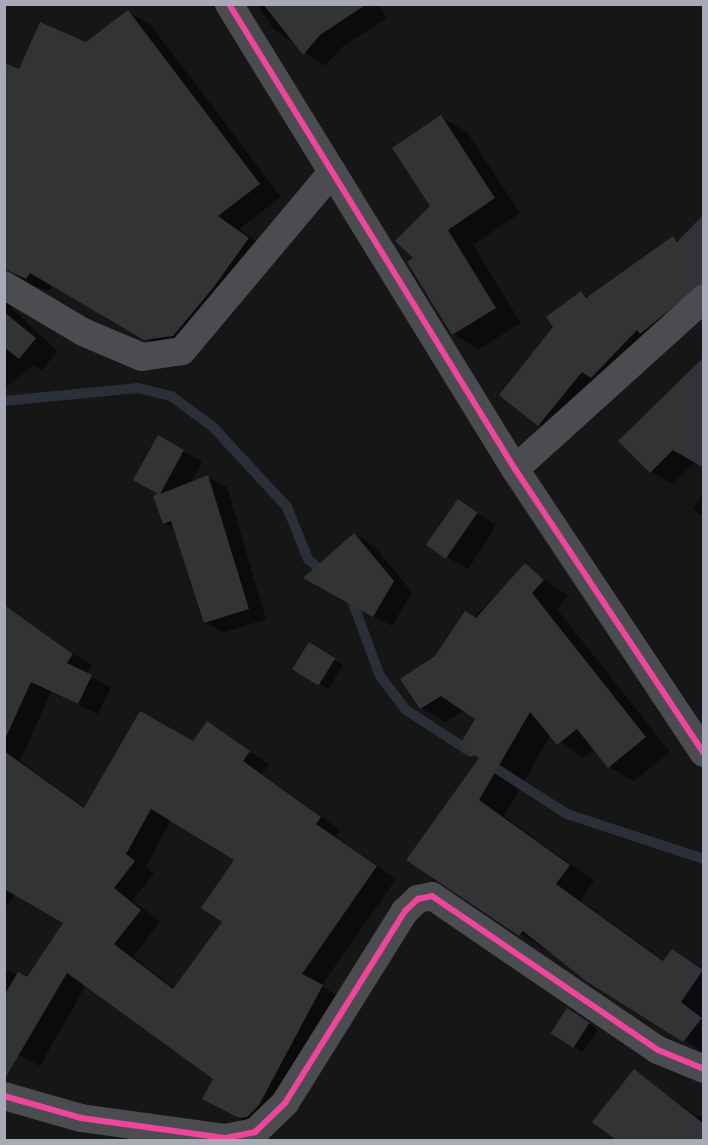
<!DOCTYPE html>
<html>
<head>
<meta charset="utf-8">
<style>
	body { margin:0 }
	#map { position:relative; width:708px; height:1145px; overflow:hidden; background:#161617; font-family:"Nunito Sans",sans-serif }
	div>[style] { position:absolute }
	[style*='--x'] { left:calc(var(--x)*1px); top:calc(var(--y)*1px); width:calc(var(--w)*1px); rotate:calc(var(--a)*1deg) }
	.shadow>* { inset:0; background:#0007; transform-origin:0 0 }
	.stream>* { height:10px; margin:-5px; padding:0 5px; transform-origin:5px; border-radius:5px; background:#2a2f38 }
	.building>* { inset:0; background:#323335; transform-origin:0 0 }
	.minor>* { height:28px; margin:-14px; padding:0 14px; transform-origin:14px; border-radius:14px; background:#4b4c4f }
	.cycleway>* { height:6px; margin:-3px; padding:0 3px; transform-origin:3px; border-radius:3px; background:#ed469a }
	span { translate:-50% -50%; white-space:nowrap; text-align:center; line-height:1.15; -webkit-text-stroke:6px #111112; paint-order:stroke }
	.frame { position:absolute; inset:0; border:6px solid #a8aab7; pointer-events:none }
</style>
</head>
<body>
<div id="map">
	<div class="shadow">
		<i style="clip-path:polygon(257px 4px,378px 4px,387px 18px,342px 47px,325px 66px,273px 29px)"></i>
		<i style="clip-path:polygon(128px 12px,150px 24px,281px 197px,239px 229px,270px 251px,168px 352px,53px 284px,49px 291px,19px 282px,9px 297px,12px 308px,57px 351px,42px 371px,33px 365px,4px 389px,4px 184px,20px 71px,86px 43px)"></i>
		<i style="clip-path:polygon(441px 117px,467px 132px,520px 213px,473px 245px,521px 323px,479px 349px,453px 334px,415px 259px,432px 206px)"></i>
		<i style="clip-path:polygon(704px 218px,704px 310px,562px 438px,539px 425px,581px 293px,589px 297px,673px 238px,679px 241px)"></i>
		<i style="clip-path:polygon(704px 359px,695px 462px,673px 484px,651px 472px)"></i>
		<i style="clip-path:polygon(159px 437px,202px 462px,190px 484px,208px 477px,227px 487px,266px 619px,223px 633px,205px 622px,176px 530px,164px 523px,161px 495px,135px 480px)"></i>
		<i style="clip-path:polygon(704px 490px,704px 516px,693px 510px)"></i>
		<i style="left:458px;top:501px;width:45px;height:53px;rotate:32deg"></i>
		<i style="clip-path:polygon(355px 535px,373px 545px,412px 592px,392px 626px,323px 588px)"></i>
		<i style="clip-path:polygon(525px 565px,568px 596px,557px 609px,670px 752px,634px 781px,609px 767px,595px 749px,583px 758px,551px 735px,504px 816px,594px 881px,580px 900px,665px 961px,673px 951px,704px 969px,704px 1053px,408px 860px,481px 757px,477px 719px,465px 710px,446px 722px,421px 708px,436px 657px)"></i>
		<i style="clip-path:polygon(evenodd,4px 606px,92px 666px,87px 674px,111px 688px,98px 714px,51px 692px,20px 761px,86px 808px,194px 743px,207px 723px,269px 764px,262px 774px,340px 830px,335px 836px,396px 879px,321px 986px,342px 998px,260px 1129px,224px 1110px,215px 1079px,86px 985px,40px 1066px,4px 1047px,4px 969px,28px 979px,65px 922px,16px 894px,4px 909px,4px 606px,171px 820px,236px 860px,224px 922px,175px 989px,133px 956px,160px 922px,132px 900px,154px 874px,146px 866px,171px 820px)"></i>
		<i style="left:309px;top:644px;width:40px;height:28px;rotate:32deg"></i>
		<i style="clip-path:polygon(577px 1015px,598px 1030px,582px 1052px,552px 1033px)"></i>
		<i style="clip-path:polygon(634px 1071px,698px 1117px,704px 1113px,704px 1140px,619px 1140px,594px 1122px)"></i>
	</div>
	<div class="stream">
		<i style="--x:4;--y:401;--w:135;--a:-5.5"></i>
		<i style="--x:138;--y:388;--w:34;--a:14"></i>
		<i style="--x:171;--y:396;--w:52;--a:36.4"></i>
		<i style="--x:213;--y:427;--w:109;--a:47.2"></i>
		<i style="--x:287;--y:507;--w:56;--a:68"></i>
		<i style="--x:308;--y:559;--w:25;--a:40"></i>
		<i style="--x:350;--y:595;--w:86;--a:69.7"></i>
		<i style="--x:380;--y:676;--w:43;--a:52.6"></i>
		<i style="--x:406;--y:710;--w:77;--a:32.9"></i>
		<i style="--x:486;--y:762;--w:96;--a:32.7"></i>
		<i style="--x:567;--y:814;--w:144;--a:18.2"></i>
	</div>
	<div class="building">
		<i style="clip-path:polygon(263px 4px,367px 4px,320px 35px,303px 55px)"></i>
		<i style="clip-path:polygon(128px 10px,260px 184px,218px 216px,249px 238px,213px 288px,173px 336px,144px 340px,30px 273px,26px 279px,4px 269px,4px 63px,19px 69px,40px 22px,86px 42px)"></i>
		<i style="clip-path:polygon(441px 115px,495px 198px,448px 230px,496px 308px,452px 335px,407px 262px,413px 258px,395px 241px,430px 206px,392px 148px)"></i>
		<i style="clip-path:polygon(704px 214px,704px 282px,640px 334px,637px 330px,591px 378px,582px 372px,538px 426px,499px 395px,553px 327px,546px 317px,581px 291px,586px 298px,673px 236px,677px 242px)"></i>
		<i style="clip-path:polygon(4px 312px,36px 338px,19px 359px,4px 347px)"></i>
		<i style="clip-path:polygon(704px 357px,704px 468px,673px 450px,650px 473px,618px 441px)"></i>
		<i style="clip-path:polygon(158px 435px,184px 450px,160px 494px,208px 475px,249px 609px,204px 623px,171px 521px,163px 524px,153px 496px,158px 494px,133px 480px)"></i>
		<i style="left:458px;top:499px;width:24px;height:56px;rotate:35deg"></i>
		<i style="clip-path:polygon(354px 533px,394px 581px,373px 617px,303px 578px)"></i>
		<i style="clip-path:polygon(525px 563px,544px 580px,532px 593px,646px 737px,608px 768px,577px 729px,557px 745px,530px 712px,479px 800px,570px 865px,556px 884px,663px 961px,672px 949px,703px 970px,681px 1002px,702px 1018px,683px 1042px,586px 981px,523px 931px,519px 936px,406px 860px,479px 758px,459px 746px,475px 719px,441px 696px,420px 709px,400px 679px,435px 656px,465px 611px,476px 618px)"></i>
		<i style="clip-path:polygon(4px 605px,73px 654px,67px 663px,92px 675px,78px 704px,31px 682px,4px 741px)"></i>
		<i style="left:309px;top:642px;width:31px;height:32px;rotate:32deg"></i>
		<i style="clip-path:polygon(evenodd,140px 711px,193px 741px,207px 721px,250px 751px,243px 761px,321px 817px,316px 824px,377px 866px,302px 974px,323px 985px,259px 1105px,247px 1117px,239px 1118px,202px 1099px,213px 1079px,67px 973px,4px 1080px,4px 996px,18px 972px,27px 977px,63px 923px,4px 889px,4px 751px,84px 808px,140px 711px,151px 809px,234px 860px,201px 908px,222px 922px,173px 989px,114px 944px,141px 910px,114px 888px,135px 861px,126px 854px,151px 809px)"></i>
		<i style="left:567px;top:1008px;width:27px;height:30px;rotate:33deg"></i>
		<i style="clip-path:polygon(634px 1069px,704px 1124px,704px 1140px,616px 1140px,592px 1122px)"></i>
	</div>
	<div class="minor">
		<i style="--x:229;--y:4;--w:546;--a:58.41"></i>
		<i style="--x:515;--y:469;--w:341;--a:56.4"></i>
		<i style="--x:4;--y:285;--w:92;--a:30.7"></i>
		<i style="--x:83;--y:332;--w:64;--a:23"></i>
		<i style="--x:142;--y:357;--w:40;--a:-8.5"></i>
		<i style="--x:182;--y:351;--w:234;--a:-50"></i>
		<i style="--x:515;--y:469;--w:255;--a:-42.1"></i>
		<i style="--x:4;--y:1096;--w:80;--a:15.9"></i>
		<i style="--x:81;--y:1118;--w:145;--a:7.9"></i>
		<i style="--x:225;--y:1138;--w:31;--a:-11"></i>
		<i style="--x:255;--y:1132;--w:42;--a:-44"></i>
		<i style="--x:285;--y:1103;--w:226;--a:-58"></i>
		<i style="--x:405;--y:911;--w:18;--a:-43"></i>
		<i style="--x:418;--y:899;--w:14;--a:-12"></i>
		<i style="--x:432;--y:896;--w:273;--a:34.3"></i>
		<i style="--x:658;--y:1050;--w:50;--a:22.4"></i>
	</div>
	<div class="cycleway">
		<i style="--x:229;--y:4;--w:546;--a:58.41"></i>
		<i style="--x:515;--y:469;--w:341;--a:56.4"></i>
		<i style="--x:4;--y:1096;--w:80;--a:15.9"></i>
		<i style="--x:81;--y:1118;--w:145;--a:7.9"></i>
		<i style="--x:225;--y:1138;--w:31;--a:-11"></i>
		<i style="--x:255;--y:1132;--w:42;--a:-44"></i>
		<i style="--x:285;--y:1103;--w:226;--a:-58"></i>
		<i style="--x:405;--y:911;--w:18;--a:-43"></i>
		<i style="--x:418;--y:899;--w:14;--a:-12"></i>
		<i style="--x:432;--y:896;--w:273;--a:34.3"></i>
		<i style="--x:658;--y:1050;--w:50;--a:22.4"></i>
	</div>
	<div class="frame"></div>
</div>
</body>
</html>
